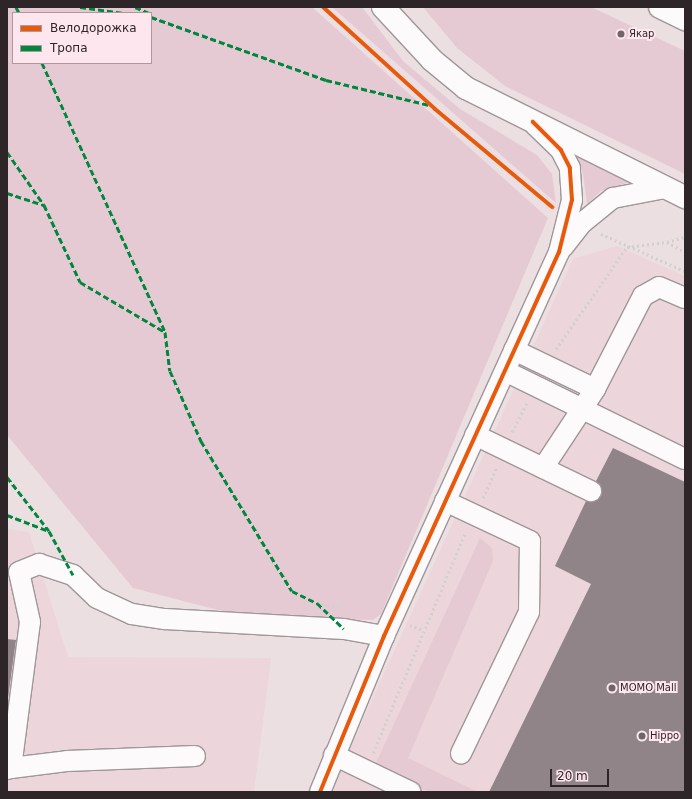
<!DOCTYPE html>
<html>
<head>
<meta charset="utf-8">
<style>
	body { margin:0 }
	#map { position:relative; width:692px; height:799px; overflow:hidden; background:#ebdfe2; font-family:"DejaVu Sans",sans-serif }
	div>[style] { position:absolute }
	[style*='--x'] { left:calc(var(--x)*1px); top:calc(var(--y)*1px); width:calc(var(--w)*1px); rotate:calc(var(--a)*1deg) }
	.built>* { inset:0; background:#ecd5db }
	.green>* { inset:0; background:#e6cad3 }
	.building>* { inset:0; background:#908488 }
	.path>* { height:2.5px; margin-top:-1.25px; transform-origin:0; background:repeating-linear-gradient(90deg,#d2cfd0 0 2px,transparent 0 5px) }
	.roads { filter:drop-shadow(1px 0 #9f9698) drop-shadow(-1px 0 #9f9698) drop-shadow(0 1px #9f9698) drop-shadow(0 -1px #9f9698) }
	.minor>* { height:20px; margin:-10px; padding:0 10px; transform-origin:10px; border-radius:10px; background:#fcfafb }
	.major>* { height:22px; margin:-11px; padding:0 11px; transform-origin:11px; border-radius:11px; background:#fcfafb }
	.quiet>* { height:3px; margin-top:-1.5px; transform-origin:0; background:repeating-linear-gradient(90deg,#00873e 0 6px,transparent 0 9px) }
	.cycleway>* { height:4px; margin:-2px; padding:0 2px; transform-origin:2px; border-radius:2px; background:#e8590c }
	.dots>* { width:11px; height:11px; translate:-50% -50%; box-sizing:border-box; border:2px solid #fee6ee; border-radius:50% }
	span { translate:-50% -50%; white-space:nowrap; text-align:center; line-height:1.15; -webkit-text-stroke:4px #fee6ee; paint-order:stroke }
	.poi-label { font-size:10px; color:#2e2528 }
	.left { translate:0 -50%; text-align:left }
	.frame { position:absolute; inset:0; border:8px solid #2e2528; pointer-events:none }
	.legend { position:absolute; left:12px; top:12px; width:140px; height:52px; box-sizing:border-box; background:#fee6ee; border:1px solid #ab999f; margin:0; padding:5px 7px; list-style:none; font-size:12px; color:#2e2528 }
	.legend li { display:flex; align-items:center; gap:8px; height:20px }
	.legend b { width:20px; border:1px solid #ab999f }
	.scale { position:absolute; left:550px; top:769px; width:59px; height:18px; box-sizing:border-box; border:2px solid #2e2528; border-top:0; padding-left:5px; font-size:12px; line-height:14px; white-space:nowrap; color:#2e2528; -webkit-text-stroke:3px #fee6ee; paint-order:stroke }
</style>
</head>
<body>
<div id="map">
	<div class="built">
		<i style="clip-path:polygon(617px 246px,685px 276px,685px 792px,330px 792px,573px 259px)"></i>
		<i style="clip-path:polygon(7px 529px,29px 532px,68px 657px,271px 658px,254px 792px,7px 792px)"></i>
	</div>
	<div class="green">
		<i style="clip-path:polygon(evenodd,7px 7px,312px 7px,548px 218px,381px 614px,373px 620px,249px 618px,133px 588px,7px 435px,7px 7px,13px 13px,151px 13px,151px 63px,13px 63px,13px 13px)"></i>
		<i style="clip-path:polygon(332px 7px,362px 7px,403px 61px,460px 109px,537px 155px,552px 174px,556px 203px)"></i>
		<i style="clip-path:polygon(423px 7px,591px 7px,685px 51px,685px 174px,505px 86px,457px 48px)"></i>
		<i style="clip-path:polygon(573px 151px,630px 182px,601px 191px,587px 204px,583px 174px)"></i>
		<i style="clip-path:polygon(480px 538px,492px 548px,493px 561px,408px 758px,478px 792px,429px 792px,375px 765px)"></i>
	</div>
	<div class="building">
		<i style="clip-path:polygon(613px 448px,685px 482px,685px 792px,489px 792px,591px 584px,555px 566px,586px 501px,592px 502px,601px 496px,602px 490px,596px 481px)"></i>
		<i style="clip-path:polygon(7px 639px,16px 640px,8px 698px,7px 698px)"></i>
	</div>
	<div class="path">
		<i style="--x:323;--y:7;--w:151;--a:42.3"></i>
		<i style="--x:435;--y:109;--w:150;--a:39.9"></i>
		<i style="--x:601;--y:234;--w:92;--a:23.8"></i>
		<i style="--x:667;--y:242;--w:19;--a:-16"></i>
		<i style="--x:556;--y:349;--w:124;--a:-55.2"></i>
		<i style="--x:627;--y:247;--w:40;--a:-7.1"></i>
		<i style="--x:667;--y:242;--w:21;--a:29"></i>
		<i style="--x:512;--y:432;--w:33;--a:-63"></i>
		<i style="--x:483;--y:498;--w:35;--a:-66"></i>
		<i style="--x:317;--y:603;--w:25;--a:9"></i>
		<i style="--x:410;--y:625;--w:14;--a:21"></i>
		<i style="--x:373;--y:753;--w:238;--a:-67.3"></i>
	</div>
	<div class="roads">
		<div class="minor">
			<i style="--x:563;--y:247;--w:31;--a:-52"></i>
			<i style="--x:582;--y:223;--w:40;--a:-39"></i>
			<i style="--x:613;--y:198;--w:53;--a:-10.9"></i>
			<i style="--x:514;--y:350;--w:90;--a:25.7"></i>
			<i style="--x:505;--y:371;--w:200;--a:26.1"></i>
			<i style="--x:475;--y:435;--w:129;--a:25.8"></i>
			<i style="--x:543;--y:468;--w:95;--a:-56.6"></i>
			<i style="--x:595;--y:389;--w:105;--a:-62.7"></i>
			<i style="--x:643;--y:296;--w:18;--a:-29"></i>
			<i style="--x:659;--y:287;--w:28;--a:23"></i>
			<i style="--x:445;--y:501;--w:94;--a:25.2"></i>
			<i style="--x:530;--y:541;--w:71;--a:90.8"></i>
			<i style="--x:529;--y:612;--w:157;--a:115.7"></i>
			<i style="--x:334;--y:755;--w:85;--a:25.7"></i>
			<i style="--x:11;--y:768;--w:56;--a:-7.1"></i>
			<i style="--x:67;--y:761;--w:128;--a:-2.2"></i>
			<i style="--x:7;--y:769;--w:4;--a:-14"></i>
			<i style="--x:11;--y:768;--w:147;--a:-82.6"></i>
			<i style="--x:30;--y:622;--w:51;--a:-102.4"></i>
			<i style="--x:19;--y:572;--w:22;--a:-22"></i>
			<i style="--x:39;--y:564;--w:36;--a:18"></i>
			<i style="--x:73;--y:575;--w:33;--a:44"></i>
			<i style="--x:97;--y:598;--w:38;--a:25"></i>
			<i style="--x:132;--y:614;--w:33;--a:9"></i>
			<i style="--x:165;--y:619;--w:179;--a:3.2"></i>
			<i style="--x:344;--y:629;--w:41;--a:9.9"></i>
			<i style="--x:320;--y:792;--w:169;--a:-67.7"></i>
			<i style="--x:384;--y:636;--w:422;--a:-65.5"></i>
			<i style="--x:559;--y:252;--w:54;--a:-76"></i>
			<i style="--x:572;--y:200;--w:32;--a:-94"></i>
			<i style="--x:570;--y:168;--w:20;--a:-117"></i>
			<i style="--x:561;--y:150;--w:36;--a:-136"></i>
		</div>
		<div class="major">
			<i style="--x:383;--y:7;--w:72;--a:47.2"></i>
			<i style="--x:432;--y:60;--w:44;--a:39.5"></i>
			<i style="--x:466;--y:88;--w:245;--a:26.5"></i>
			<i style="--x:660;--y:7;--w:28;--a:26"></i>
		</div>
	</div>
	<div class="quiet">
		<i style="--x:16;--y:7;--w:7;--a:63"></i>
		<i style="--x:80;--y:7;--w:44;--a:7.8"></i>
		<i style="--x:135;--y:7;--w:15;--a:23"></i>
		<i style="--x:151;--y:17;--w:186;--a:19.8"></i>
		<i style="--x:326;--y:80;--w:106;--a:13.6"></i>
		<i style="--x:42;--y:63;--w:296;--a:65.4"></i>
		<i style="--x:165;--y:332;--w:39;--a:83"></i>
		<i style="--x:170;--y:371;--w:77;--a:66.1"></i>
		<i style="--x:201;--y:441;--w:175;--a:58.8"></i>
		<i style="--x:292;--y:591;--w:28;--a:26"></i>
		<i style="--x:317;--y:603;--w:37;--a:44"></i>
		<i style="--x:7;--y:152;--w:65;--a:55.1"></i>
		<i style="--x:44;--y:205;--w:85;--a:64.9"></i>
		<i style="--x:80;--y:282;--w:99;--a:30.5"></i>
		<i style="--x:7;--y:193;--w:39;--a:18"></i>
		<i style="--x:7;--y:477;--w:68;--a:52.1"></i>
		<i style="--x:7;--y:515;--w:45;--a:20.9"></i>
		<i style="--x:49;--y:531;--w:50;--a:61.4"></i>
	</div>
	<div class="cycleway">
		<i style="--x:323;--y:7;--w:151;--a:42.3"></i>
		<i style="--x:435;--y:109;--w:153;--a:39.9"></i>
		<i style="--x:320;--y:792;--w:169;--a:-67.7"></i>
		<i style="--x:384;--y:636;--w:422;--a:-65.5"></i>
		<i style="--x:559;--y:252;--w:54;--a:-76"></i>
		<i style="--x:572;--y:200;--w:32;--a:-94"></i>
		<i style="--x:570;--y:168;--w:20;--a:-117"></i>
		<i style="--x:561;--y:150;--w:40;--a:-135"></i>
	</div>
	<div class="dots">
		<i style="left:621px;top:34px;background:#706669"></i>
		<i style="left:612px;top:688px;background:#706669"></i>
		<i style="left:642px;top:736px;background:#706669"></i>
	</div>
	<div class="poi-label">
		<span class="left" style="left:629px;top:34px">Якар</span>
		<span class="left" style="left:620px;top:688px">MOMO Mall</span>
		<span class="left" style="left:650px;top:736px">Hippo</span>
	</div>
	<div class="frame"></div>
	<ul class="legend">
	<li><b style="height:5px;background:#e8590c"></b>Велодорожка</li>
	<li><b style="height:5px;background:#00873e"></b>Тропа</li>
	</ul>
	<div class="scale">20 m</div>
</div>
</body>
</html>
